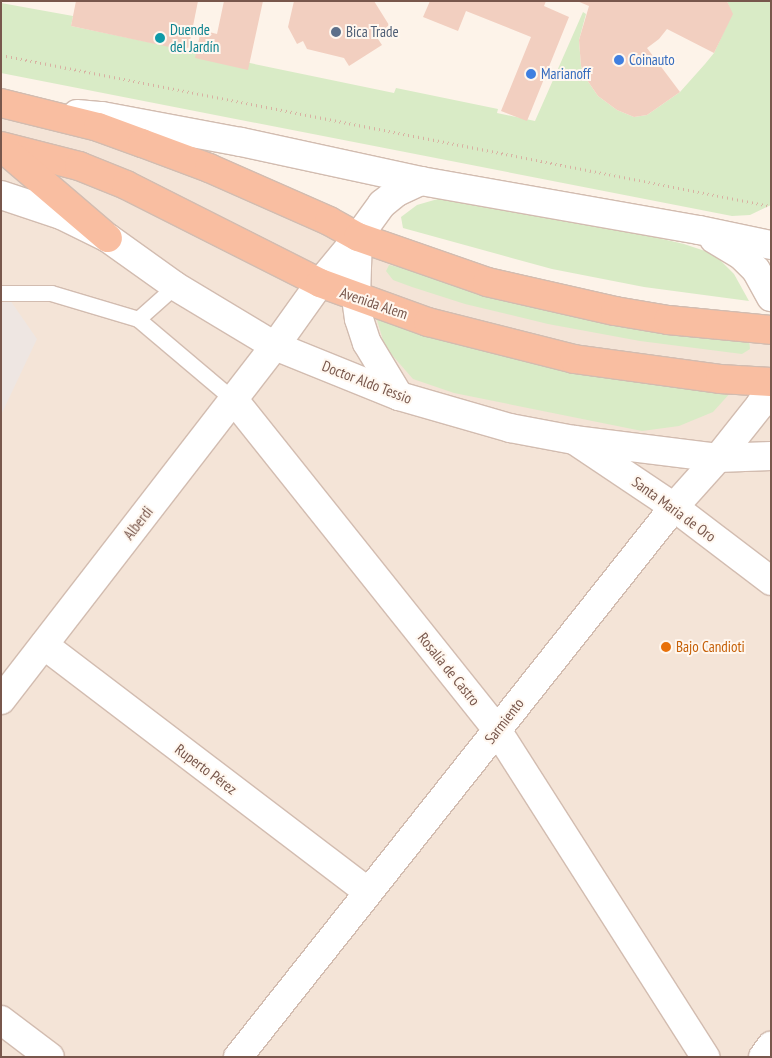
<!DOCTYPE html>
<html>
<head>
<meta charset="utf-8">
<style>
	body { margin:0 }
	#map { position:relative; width:772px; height:1058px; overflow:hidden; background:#fdf3e9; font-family:"PT Sans Narrow",sans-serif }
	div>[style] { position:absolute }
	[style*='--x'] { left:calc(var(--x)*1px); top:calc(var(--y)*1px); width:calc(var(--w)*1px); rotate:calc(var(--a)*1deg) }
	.residential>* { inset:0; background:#f4e4d7 }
	.industrial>* { inset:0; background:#eee6e2 }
	.green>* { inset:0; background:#d9ebc6 }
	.building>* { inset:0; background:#f2cfc0 }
	.path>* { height:3px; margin-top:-1.5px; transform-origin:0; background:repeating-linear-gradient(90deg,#d8b1a2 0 1px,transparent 0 5px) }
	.roads { filter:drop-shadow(1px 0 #d2bcb0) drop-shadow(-1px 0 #d2bcb0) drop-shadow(0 1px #d2bcb0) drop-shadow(0 -1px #d2bcb0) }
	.service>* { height:15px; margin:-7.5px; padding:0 7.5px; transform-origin:7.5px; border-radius:7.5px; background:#fff }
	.minor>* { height:28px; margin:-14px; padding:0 14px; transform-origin:14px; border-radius:14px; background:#fff }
	.tertiary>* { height:28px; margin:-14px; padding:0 14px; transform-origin:14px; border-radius:14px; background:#fff }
	.secondary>* { height:28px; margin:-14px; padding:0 14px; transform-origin:14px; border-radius:14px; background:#fff }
	.trunk>* { height:28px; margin:-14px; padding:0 14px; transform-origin:14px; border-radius:14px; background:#f9bea1 }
	.dots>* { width:14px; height:14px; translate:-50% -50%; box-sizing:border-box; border:2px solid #fff7ef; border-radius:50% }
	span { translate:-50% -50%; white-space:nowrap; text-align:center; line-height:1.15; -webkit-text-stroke:4px #fff7ef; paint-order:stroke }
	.culture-label { font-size:15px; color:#0d838f }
	.left { translate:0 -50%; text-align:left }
	.service-label { font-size:15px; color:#4e5e75 }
	.shop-label { font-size:15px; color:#366cbe }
	.street-label { font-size:15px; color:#78574c }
	.food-label { font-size:15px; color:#c56008 }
	.frame { position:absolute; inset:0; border:2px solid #78574c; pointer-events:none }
</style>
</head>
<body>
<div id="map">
	<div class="residential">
		<i style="clip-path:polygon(1px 103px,407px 256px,771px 330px,771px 1057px,1px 1057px)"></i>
	</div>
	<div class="industrial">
		<i style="clip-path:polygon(1px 287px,37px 339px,1px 415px)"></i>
	</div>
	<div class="green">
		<i style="clip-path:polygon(727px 1px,771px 1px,771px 205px,750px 215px,732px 216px,1px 73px,1px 3px,73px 16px,71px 26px,394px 93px,396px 88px,498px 109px,497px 113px,535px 121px,583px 12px,586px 14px,579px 40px,581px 66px,587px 80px,598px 96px,617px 110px,634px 117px,647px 115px,680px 92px,705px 64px,714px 53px,732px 14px)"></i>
		<i style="clip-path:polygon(448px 196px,520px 206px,684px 244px,714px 254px,734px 274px,749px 301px,644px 287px,552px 269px,403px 228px,401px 217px,417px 205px)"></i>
		<i style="clip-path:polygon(389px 265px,749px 340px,750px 349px,742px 354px,640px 341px,548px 324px,465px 304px,412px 287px,393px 280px,386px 271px)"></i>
		<i style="clip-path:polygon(375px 313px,732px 391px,713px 412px,679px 426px,642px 431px,454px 393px,413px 379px,385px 347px)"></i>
	</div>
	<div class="building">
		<i style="clip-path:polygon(76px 1px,198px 1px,188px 51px,71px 26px)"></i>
		<i style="clip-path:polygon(224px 1px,263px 1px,248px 70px,195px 58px,201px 30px,217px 34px)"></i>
		<i style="clip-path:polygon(294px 1px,374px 1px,389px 25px,376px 36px,382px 45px,349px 66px,344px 58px,307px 49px,303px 41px,297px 44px,288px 27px)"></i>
		<i style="clip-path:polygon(430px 1px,546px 1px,544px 6px,569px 17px,527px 121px,501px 111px,531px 37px,466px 11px,458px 31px,423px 17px)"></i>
		<i style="clip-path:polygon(577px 1px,727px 1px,733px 14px,714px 53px,667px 29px,659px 39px,647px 48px,680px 92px,647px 115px,634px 117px,617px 110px,598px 96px,587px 80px,581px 66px,579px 40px,589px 6px)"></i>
	</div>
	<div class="path">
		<i style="--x:1;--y:55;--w:785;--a:11.1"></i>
	</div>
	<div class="roads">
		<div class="service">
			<i style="--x:1;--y:293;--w:50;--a:0"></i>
			<i style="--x:51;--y:293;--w:91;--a:16.6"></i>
			<i style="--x:138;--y:319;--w:50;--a:-41.7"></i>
			<i style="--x:138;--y:319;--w:126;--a:40.2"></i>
		</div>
		<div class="minor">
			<i style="--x:77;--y:114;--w:25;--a:5"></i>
			<i style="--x:102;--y:116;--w:141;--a:10.6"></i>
			<i style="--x:241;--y:142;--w:184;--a:12.2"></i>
			<i style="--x:234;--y:400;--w:422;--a:51.4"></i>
			<i style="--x:497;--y:730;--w:388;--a:57.5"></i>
			<i style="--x:574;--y:440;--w:120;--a:33.8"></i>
			<i style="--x:674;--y:507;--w:122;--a:37.3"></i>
			<i style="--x:44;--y:645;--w:407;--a:37.3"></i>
			<i style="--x:1;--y:700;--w:448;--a:-52.3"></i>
			<i style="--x:1;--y:1020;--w:61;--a:37.1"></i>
			<i style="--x:238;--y:1057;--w:702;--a:-51.6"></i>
			<i style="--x:674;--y:507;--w:66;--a:-48.1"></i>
			<i style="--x:763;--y:1057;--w:14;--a:-54"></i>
		</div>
		<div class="tertiary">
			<i style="--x:358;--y:237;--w:61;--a:91.9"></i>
			<i style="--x:356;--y:298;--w:21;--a:82"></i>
			<i style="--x:359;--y:319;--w:25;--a:72"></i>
			<i style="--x:367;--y:343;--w:62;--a:58.9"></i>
			<i style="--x:714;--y:239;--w:33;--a:31"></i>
			<i style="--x:742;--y:256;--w:20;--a:45"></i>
			<i style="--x:756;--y:270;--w:31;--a:61"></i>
			<i style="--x:275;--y:346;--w:77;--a:-54.5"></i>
			<i style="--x:320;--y:283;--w:60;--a:-50.4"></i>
			<i style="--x:358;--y:237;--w:41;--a:-54"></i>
			<i style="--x:382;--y:204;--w:19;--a:-39"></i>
			<i style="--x:397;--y:192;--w:26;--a:-25"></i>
			<i style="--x:421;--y:181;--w:282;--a:10"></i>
			<i style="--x:699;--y:230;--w:74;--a:11.8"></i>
			<i style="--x:718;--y:458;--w:68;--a:-51.6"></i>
			<i style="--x:760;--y:405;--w:21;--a:-59"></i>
		</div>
		<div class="secondary">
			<i style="--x:1;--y:195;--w:63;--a:18.4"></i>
			<i style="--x:61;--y:215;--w:52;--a:26.1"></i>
			<i style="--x:108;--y:238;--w:82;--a:35.6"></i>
			<i style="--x:175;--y:286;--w:117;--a:31"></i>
			<i style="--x:275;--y:346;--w:134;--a:22"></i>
			<i style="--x:399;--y:396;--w:116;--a:16.1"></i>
			<i style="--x:510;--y:428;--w:65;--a:10.6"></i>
			<i style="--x:574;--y:440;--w:145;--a:7.1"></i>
			<i style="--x:718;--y:458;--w:53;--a:-2.2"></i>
		</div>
		<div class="trunk">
			<i style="--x:1;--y:103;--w:100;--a:13.9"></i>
			<i style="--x:98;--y:127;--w:47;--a:20"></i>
			<i style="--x:142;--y:143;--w:72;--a:20.5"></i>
			<i style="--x:209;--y:168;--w:131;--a:23.8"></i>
			<i style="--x:329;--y:221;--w:33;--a:29"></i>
			<i style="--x:358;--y:237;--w:137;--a:19.2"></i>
			<i style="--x:487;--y:282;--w:131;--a:12.8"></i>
			<i style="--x:615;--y:311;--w:54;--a:9.6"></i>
			<i style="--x:668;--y:320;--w:103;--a:5.5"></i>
			<i style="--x:1;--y:146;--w:81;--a:14.4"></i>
			<i style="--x:79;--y:166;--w:51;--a:22"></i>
			<i style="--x:126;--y:185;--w:217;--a:26.8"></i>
			<i style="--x:320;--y:283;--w:115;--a:19.9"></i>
			<i style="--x:428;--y:322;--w:151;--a:14.2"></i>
			<i style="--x:574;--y:359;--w:147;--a:7.8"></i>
			<i style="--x:720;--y:379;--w:51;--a:3.4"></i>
			<i style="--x:6;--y:151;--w:134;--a:40.5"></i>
		</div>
	</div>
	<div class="dots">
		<i style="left:336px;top:32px;background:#5c6f8a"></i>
		<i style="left:160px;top:38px;background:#0f9aa8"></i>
		<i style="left:619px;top:60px;background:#3f7fe0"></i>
		<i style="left:531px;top:74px;background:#3f7fe0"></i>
		<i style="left:666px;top:647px;background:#e8710a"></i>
	</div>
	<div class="culture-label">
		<span class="left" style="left:170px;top:38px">Duende<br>del Jardín</span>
	</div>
	<div class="service-label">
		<span class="left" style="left:346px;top:32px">Bica Trade</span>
	</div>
	<div class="shop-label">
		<span class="left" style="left:629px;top:60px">Coinauto</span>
		<span class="left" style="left:541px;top:74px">Marianoff</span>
	</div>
	<div class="street-label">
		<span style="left:374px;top:303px;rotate:19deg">Avenida Alem</span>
		<span style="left:367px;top:382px;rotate:21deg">Doctor Aldo Tessio</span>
		<span style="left:674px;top:509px;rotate:36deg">Santa Maria de Oro</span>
		<span style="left:138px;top:523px;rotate:-52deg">Alberdi</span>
		<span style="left:449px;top:669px;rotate:51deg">Rosalía de Castro</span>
		<span style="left:504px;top:721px;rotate:-52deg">Sarmiento</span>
		<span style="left:206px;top:769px;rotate:37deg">Ruperto Pérez</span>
	</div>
	<div class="food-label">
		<span class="left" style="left:676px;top:647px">Bajo Candioti</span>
	</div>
	<div class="frame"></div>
</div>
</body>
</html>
